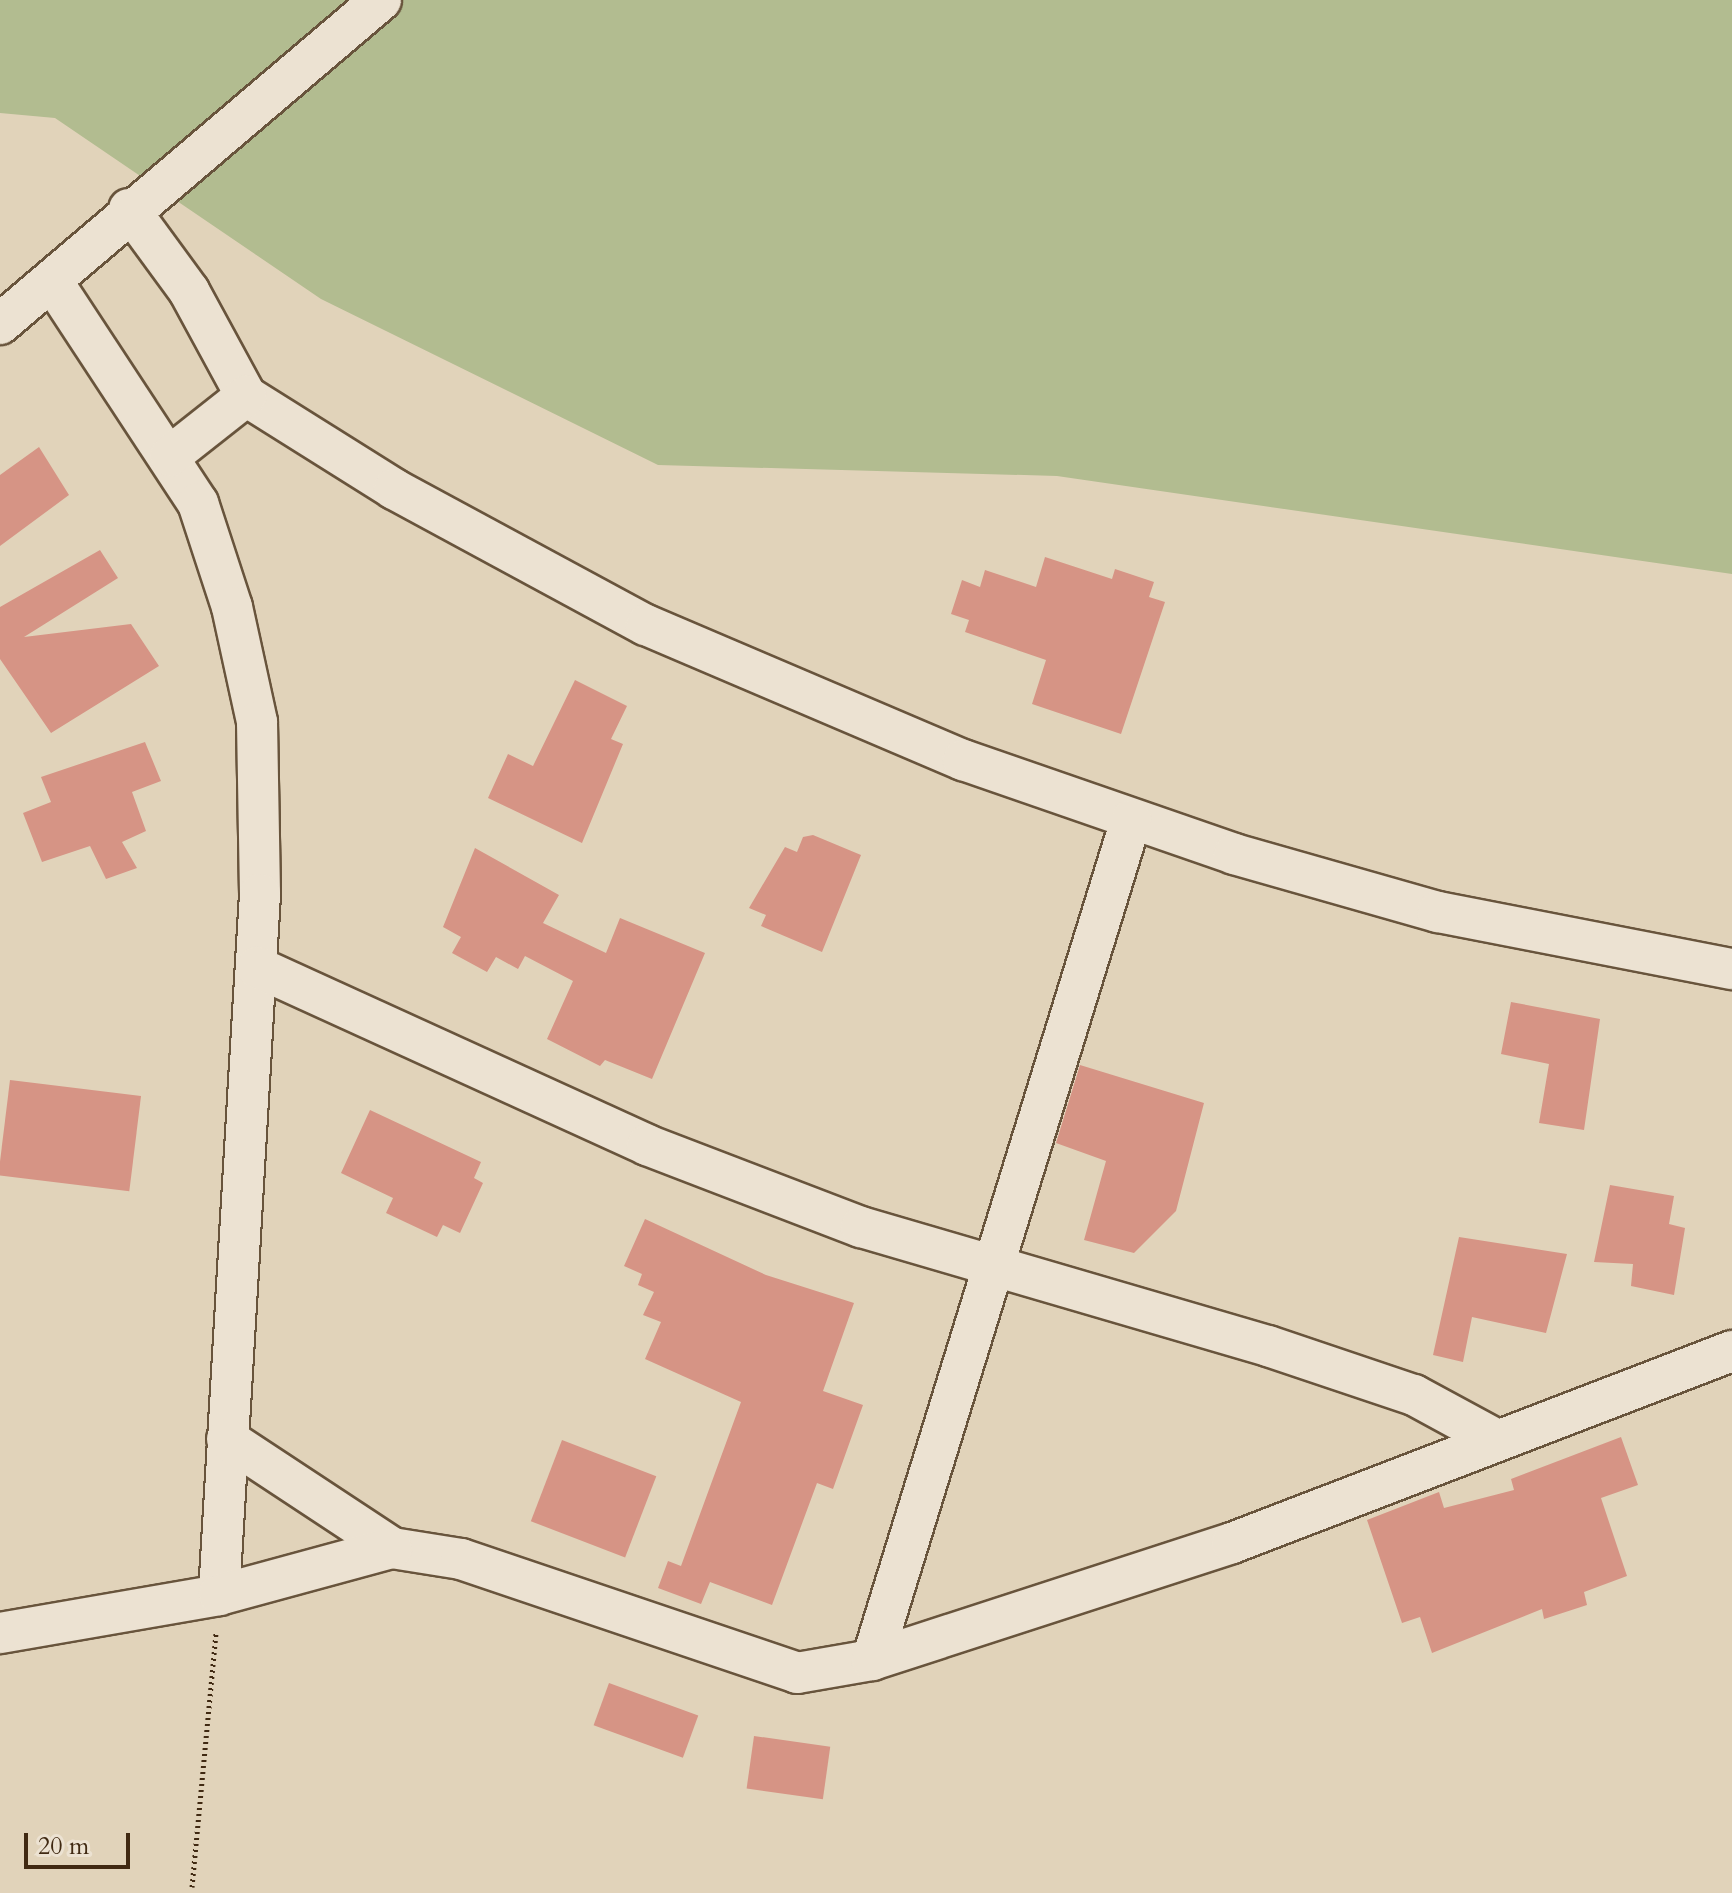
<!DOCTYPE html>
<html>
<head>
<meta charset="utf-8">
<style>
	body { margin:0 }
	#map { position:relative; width:1732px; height:1893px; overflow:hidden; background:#e1d3ba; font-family:Cardo,serif }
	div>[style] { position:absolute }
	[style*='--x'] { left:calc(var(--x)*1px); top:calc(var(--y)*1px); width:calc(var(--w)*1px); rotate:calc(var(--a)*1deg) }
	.green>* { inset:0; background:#b2bc90 }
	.building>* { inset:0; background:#d69485; transform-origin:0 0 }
	.path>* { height:5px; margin-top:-2.5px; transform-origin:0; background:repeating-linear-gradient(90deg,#402912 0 2px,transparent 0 6px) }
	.roads { filter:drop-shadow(2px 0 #68543c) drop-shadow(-2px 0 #68543c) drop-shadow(0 2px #68543c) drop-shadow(0 -2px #68543c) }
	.minor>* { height:40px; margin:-20px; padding:0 20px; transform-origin:20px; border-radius:20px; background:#ece2d2 }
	span { translate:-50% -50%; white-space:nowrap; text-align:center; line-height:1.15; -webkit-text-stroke:6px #ece2d2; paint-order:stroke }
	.scale { position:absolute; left:24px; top:1833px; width:106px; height:36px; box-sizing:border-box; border:4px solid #402912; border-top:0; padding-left:10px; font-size:24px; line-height:28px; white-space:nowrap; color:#402912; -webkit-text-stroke:6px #ece2d2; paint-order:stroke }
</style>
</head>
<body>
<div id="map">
	<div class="green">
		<i style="clip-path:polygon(0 0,1732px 0,1732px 574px,1057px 476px,658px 465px,321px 299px,55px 118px,0 113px)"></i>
	</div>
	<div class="building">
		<i style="clip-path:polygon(39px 447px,69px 495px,0 546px,0 475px)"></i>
		<i style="clip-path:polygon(100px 550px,118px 578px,24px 637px,131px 624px,159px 666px,51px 733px,0 659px,0 607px)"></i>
		<i style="clip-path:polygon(1045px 557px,1112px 579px,1115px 569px,1154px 582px,1149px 597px,1165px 602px,1121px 734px,1032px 704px,1046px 660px,965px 632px,969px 620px,951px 614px,962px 580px,980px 587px,985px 570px,1036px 587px)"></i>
		<i style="clip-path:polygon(575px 680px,627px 706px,611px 739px,623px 744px,582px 843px,488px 798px,508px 754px,533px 766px)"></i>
		<i style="clip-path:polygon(145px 742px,161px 781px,132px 792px,146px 831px,122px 842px,137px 868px,106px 879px,90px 846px,42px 862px,23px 813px,51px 802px,41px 777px)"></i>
		<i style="clip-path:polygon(813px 835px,861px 855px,822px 952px,761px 926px,766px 915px,749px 908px,785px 847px,797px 852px,803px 837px)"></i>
		<i style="clip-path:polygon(475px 848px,559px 895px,543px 923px,606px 953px,620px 918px,705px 953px,652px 1079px,605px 1060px,600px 1066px,547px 1039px,573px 981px,525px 956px,518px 969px,496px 957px,487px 972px,452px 953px,461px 937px,443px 927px)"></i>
		<i style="clip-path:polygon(1511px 1002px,1600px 1019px,1584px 1130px,1539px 1123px,1549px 1064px,1501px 1054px)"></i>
		<i style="clip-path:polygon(1080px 1065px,1204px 1103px,1176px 1211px,1134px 1253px,1084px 1240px,1106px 1161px,1056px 1143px)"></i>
		<i style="left:10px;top:1080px;width:132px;height:96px;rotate:7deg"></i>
		<i style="clip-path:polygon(370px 1110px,481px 1162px,474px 1178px,483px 1183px,460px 1233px,443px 1225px,437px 1237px,386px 1213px,393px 1198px,341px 1173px)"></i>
		<i style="clip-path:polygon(1610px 1185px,1674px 1196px,1669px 1224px,1685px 1228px,1674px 1295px,1631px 1286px,1633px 1264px,1594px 1262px)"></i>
		<i style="clip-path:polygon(645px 1219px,766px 1275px,854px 1303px,823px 1391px,863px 1405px,833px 1489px,817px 1483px,772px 1605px,710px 1582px,701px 1604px,658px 1588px,668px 1561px,681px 1566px,741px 1402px,645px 1359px,661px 1322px,643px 1315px,654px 1292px,638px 1285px,642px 1274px,624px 1266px)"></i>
		<i style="clip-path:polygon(1459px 1237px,1567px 1254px,1546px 1333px,1472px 1317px,1463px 1362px,1433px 1355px)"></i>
		<i style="clip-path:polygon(1621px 1437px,1638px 1485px,1601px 1498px,1627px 1576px,1584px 1592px,1587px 1605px,1544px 1619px,1542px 1609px,1432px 1653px,1420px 1617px,1402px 1623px,1367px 1520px,1439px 1492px,1444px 1508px,1514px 1490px,1511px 1479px)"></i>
		<i style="left:562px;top:1440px;width:101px;height:87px;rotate:21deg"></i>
		<i style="left:609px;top:1683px;width:95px;height:45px;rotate:20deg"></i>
		<i style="left:754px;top:1736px;width:77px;height:53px;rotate:8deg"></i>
	</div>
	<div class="path">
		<i style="--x:192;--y:1887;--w:256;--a:-84.6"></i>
	</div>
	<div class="roads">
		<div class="minor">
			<i style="--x:129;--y:209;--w:102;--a:53.8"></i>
			<i style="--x:189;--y:291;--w:119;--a:61.5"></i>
			<i style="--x:246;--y:396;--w:175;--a:32.1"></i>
			<i style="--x:394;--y:489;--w:286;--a:28.4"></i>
			<i style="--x:646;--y:625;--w:345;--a:23.1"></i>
			<i style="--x:963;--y:760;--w:287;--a:19.1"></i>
			<i style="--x:1234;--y:854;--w:212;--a:15.9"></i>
			<i style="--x:1438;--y:912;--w:299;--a:11"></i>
			<i style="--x:52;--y:281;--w:266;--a:56.7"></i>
			<i style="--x:198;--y:503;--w:109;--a:71.9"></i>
			<i style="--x:232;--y:607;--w:118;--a:77.7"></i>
			<i style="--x:257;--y:722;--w:172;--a:89"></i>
			<i style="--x:260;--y:894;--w:702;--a:93.35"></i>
			<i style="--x:0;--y:324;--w:500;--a:-40.38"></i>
			<i style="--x:170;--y:456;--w:97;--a:-38.3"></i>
			<i style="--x:257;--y:967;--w:429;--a:24.5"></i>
			<i style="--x:647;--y:1145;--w:229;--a:21"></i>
			<i style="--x:861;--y:1227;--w:424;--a:16.3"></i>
			<i style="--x:1268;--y:1346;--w:154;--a:18.6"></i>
			<i style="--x:1414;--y:1395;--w:92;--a:28.5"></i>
			<i style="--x:227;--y:1439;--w:198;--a:33.4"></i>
			<i style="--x:392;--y:1548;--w:70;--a:9.1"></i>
			<i style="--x:461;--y:1559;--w:355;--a:18.7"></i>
			<i style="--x:797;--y:1673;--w:76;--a:-9.8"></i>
			<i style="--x:872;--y:1660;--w:379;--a:-18"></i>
			<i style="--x:1232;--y:1543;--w:536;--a:-21.01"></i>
			<i style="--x:0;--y:1633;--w:222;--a:-9.8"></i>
			<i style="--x:219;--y:1595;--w:179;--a:-15.2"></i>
			<i style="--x:872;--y:1660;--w:879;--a:-72.86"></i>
		</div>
	</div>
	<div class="scale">20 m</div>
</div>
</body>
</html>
